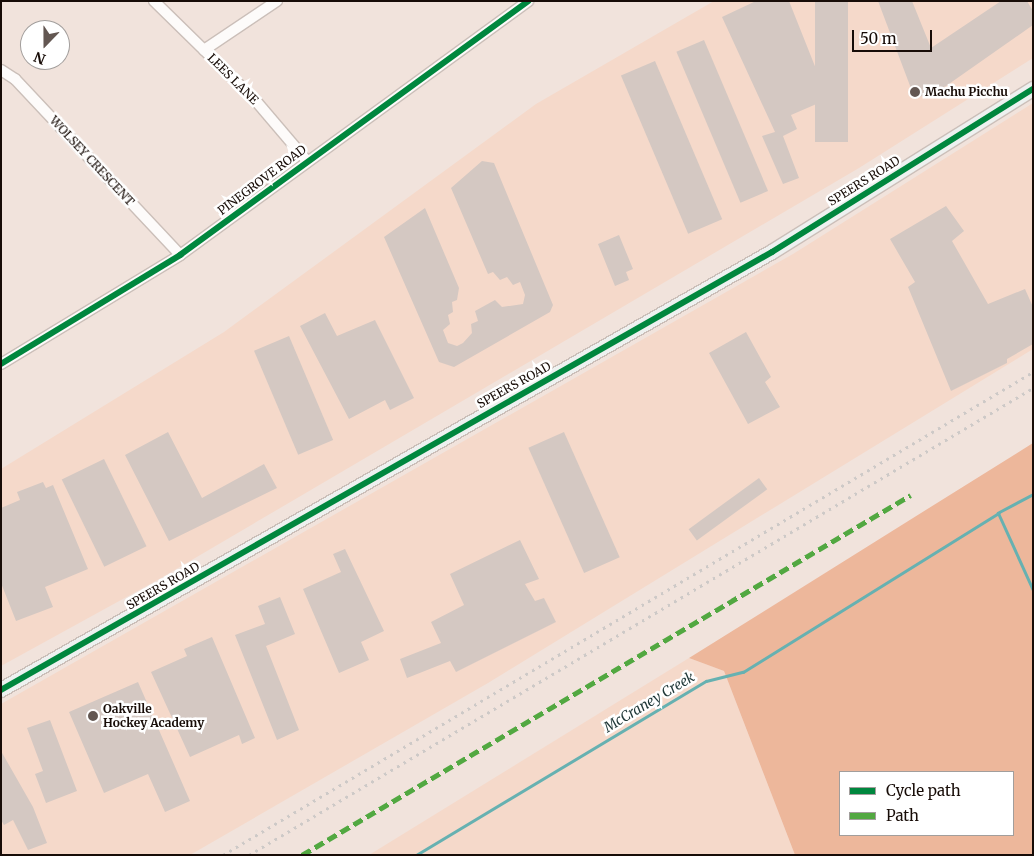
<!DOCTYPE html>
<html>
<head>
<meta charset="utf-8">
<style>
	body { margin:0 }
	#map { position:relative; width:1034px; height:856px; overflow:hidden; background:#f1e3dc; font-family:Merriweather,serif }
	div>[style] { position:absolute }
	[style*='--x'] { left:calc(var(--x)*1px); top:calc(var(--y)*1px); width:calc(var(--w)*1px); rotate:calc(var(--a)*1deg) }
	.built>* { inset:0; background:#f5d9ca }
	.forest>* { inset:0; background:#edb79b }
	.stream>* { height:3px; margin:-1.5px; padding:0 1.5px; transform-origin:1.5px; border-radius:1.5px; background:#66b1b1 }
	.building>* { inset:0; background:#d4c8c2; transform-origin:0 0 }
	.roads { filter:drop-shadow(1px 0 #cbbfb9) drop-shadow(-1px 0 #cbbfb9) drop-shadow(0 1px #cbbfb9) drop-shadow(0 -1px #cbbfb9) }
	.street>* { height:10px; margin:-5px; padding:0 5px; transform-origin:5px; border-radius:5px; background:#fdfbfa }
	.secondary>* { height:14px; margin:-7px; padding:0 7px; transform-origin:7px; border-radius:7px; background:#eef1f0 }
	.rail>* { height:3px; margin-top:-1.5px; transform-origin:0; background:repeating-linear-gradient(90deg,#cdc9c7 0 2.5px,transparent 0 7.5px) }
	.quiet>* { height:5px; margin-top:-2.5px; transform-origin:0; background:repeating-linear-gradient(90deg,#52a841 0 10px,transparent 0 15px) }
	.cycleway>* { height:6px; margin:-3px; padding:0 3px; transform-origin:3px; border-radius:3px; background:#00873e }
	.dots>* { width:14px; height:14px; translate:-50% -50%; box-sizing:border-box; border:2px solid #fff; border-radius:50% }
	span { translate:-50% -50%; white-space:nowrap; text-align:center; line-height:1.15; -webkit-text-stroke:5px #fff; paint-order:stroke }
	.street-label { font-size:12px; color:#170c07 }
	.poi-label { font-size:12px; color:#170c07; font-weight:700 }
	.left { translate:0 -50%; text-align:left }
	.water-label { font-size:14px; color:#1f3737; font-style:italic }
	.frame { position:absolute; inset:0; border:2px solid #170c07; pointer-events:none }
	.legend { position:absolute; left:839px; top:771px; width:175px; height:65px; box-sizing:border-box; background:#fff; border:1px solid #a29e9c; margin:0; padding:6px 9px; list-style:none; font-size:15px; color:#170c07 }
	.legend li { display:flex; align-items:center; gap:10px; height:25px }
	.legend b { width:25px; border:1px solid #a29e9c }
	.north { position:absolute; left:20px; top:20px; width:50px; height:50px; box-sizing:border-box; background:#fff; border:1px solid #a29e9c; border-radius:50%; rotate:202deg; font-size:14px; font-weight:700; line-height:20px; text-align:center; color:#170c07 }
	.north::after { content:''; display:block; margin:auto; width:18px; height:22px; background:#635752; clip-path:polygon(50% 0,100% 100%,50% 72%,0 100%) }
	.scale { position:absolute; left:852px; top:30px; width:80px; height:22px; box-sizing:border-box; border:2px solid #170c07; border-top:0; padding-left:6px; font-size:15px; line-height:18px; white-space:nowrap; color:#170c07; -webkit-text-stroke:4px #fff; paint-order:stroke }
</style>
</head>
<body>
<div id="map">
	<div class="built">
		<i style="clip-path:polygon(714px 1px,1033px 1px,1033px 58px,859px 168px,161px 578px,1px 666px,1px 469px,224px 332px,536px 104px)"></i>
		<i style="clip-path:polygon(1033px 103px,1033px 349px,488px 683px,190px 855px,1px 855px,1px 704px,793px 254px)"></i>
		<i style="clip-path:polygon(689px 658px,724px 671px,795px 855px,369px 855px)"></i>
	</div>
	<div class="forest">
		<i style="clip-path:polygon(evenodd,1033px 443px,1033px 855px,795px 855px,724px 671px,689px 658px,1033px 443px,840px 772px,1013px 772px,1013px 835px,840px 835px,840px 772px)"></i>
	</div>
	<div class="stream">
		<i style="--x:1033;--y:494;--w:40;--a:152"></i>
		<i style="--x:998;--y:513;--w:85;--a:65.6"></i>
		<i style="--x:416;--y:855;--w:338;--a:-31"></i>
		<i style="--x:706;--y:681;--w:38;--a:-14"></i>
		<i style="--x:743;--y:672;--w:301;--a:-31.9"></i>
	</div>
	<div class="building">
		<i style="clip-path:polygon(756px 1px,789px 1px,828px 99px,791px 115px,797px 129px,783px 136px,799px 178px,783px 184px,762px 136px,775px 132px,722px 17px)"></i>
		<i style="left:815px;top:1px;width:33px;height:141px"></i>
		<i style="clip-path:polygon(878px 1px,912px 1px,931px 48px,1001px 1px,1027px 1px,1033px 11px,1033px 25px,946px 86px,915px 99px)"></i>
		<i style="left:704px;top:40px;width:164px;height:30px;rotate:67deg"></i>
		<i style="left:655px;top:61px;width:172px;height:37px;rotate:67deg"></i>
		<i style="clip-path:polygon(482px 161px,494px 163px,553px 305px,550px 312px,454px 367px,439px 362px,384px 237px,425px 208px,459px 288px,457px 300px,452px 302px,453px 312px,448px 315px,450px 324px,443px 330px,448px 343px,457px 346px,463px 343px,472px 333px,471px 324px,478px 321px,475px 311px,495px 300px,502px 307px,523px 304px,525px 295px,520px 282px,513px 285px,507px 277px,500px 280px,493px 272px,488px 274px,451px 188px)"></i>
		<i style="clip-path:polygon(946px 206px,964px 231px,952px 241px,988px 304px,1025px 289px,1033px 307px,1033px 344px,1007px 359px,1007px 363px,951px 391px,908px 287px,915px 282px,890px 239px)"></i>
		<i style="clip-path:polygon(619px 235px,633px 269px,626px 272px,629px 280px,615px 286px,598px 244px)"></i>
		<i style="clip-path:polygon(325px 313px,337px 336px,375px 320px,414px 398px,390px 410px,385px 400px,349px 419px,300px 326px)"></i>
		<i style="clip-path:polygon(746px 332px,771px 377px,765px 382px,780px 407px,748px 424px,709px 353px)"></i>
		<i style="left:289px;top:336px;width:113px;height:38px;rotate:67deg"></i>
		<i style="clip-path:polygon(168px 432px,202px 498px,264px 464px,277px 488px,169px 541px,125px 455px)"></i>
		<i style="left:564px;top:432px;width:137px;height:39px;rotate:66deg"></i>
		<i style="left:104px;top:459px;width:97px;height:47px;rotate:64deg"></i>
		<i style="left:759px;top:478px;width:14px;height:87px;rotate:54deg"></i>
		<i style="clip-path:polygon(43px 482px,46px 488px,53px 485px,88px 569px,45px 587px,53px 607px,16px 621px,1px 583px,1px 508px,20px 500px,17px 492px)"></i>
		<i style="clip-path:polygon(520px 540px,539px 579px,525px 584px,535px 601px,544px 598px,556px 622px,456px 672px,450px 661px,407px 678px,400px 659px,441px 643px,431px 622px,464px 605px,450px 574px)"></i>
		<i style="clip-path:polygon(345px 549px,384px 631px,361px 642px,369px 660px,339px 673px,303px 589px,341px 572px,333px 554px)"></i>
		<i style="clip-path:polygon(280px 597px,295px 634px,266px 646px,299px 730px,277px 740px,235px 635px,265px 624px,258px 606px)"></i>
		<i style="clip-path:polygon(212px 637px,255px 738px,242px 744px,239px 735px,190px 757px,151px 672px,187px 656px,184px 649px)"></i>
		<i style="clip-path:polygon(138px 682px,190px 801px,165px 812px,148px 774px,104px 793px,69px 712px)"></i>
		<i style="clip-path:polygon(50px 720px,77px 791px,46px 803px,35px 774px,43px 771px,27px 728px)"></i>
		<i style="clip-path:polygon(1px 751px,33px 807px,47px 843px,28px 850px,13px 820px,4px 825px,1px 820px)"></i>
	</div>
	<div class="roads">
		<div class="street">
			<i style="--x:154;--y:1;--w:143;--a:44.4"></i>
			<i style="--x:256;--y:101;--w:79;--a:49.6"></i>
			<i style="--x:204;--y:50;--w:88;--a:-33.9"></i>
			<i style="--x:1;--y:70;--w:17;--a:33"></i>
			<i style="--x:15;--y:79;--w:241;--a:46.8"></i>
			<i style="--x:1;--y:364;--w:210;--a:-31.3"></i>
			<i style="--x:180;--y:255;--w:431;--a:-36.1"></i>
		</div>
		<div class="secondary">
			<i style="--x:1;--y:690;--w:887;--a:-29.6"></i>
			<i style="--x:772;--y:252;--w:308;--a:-32"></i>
		</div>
	</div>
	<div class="rail">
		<i style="--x:223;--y:855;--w:943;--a:-30.81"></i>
		<i style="--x:249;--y:855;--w:913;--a:-30.78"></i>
	</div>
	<div class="quiet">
		<i style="--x:302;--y:855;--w:707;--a:-30.59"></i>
	</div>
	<div class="cycleway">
		<i style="--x:1;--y:364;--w:210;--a:-31.3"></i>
		<i style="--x:180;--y:255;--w:431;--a:-36.1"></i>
		<i style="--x:1;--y:690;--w:887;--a:-29.6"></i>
		<i style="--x:772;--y:252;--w:308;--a:-32"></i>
	</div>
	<div class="dots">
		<i style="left:915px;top:92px;background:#635752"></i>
		<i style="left:93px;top:716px;background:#635752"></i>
	</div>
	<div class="street-label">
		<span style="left:233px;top:79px;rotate:45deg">LEES LANE</span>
		<span style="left:92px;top:161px;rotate:47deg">WOLSEY CRESCENT</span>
		<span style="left:262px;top:180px;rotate:-37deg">PINEGROVE ROAD</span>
		<span style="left:864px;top:181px;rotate:-32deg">SPEERS ROAD</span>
		<span style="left:514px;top:385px;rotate:-29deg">SPEERS ROAD</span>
		<span style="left:163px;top:586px;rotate:-30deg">SPEERS ROAD</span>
	</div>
	<div class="poi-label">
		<span class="left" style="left:925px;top:92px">Machu Picchu</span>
		<span class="left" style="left:103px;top:716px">Oakville<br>Hockey Academy</span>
	</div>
	<div class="water-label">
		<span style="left:649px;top:702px;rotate:-31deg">McCraney Creek</span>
	</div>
	<div class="frame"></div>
	<ul class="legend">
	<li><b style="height:6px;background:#00873e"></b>Cycle path</li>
	<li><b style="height:6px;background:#52a841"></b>Path</li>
	</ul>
	<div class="north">N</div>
	<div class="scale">50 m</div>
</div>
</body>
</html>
